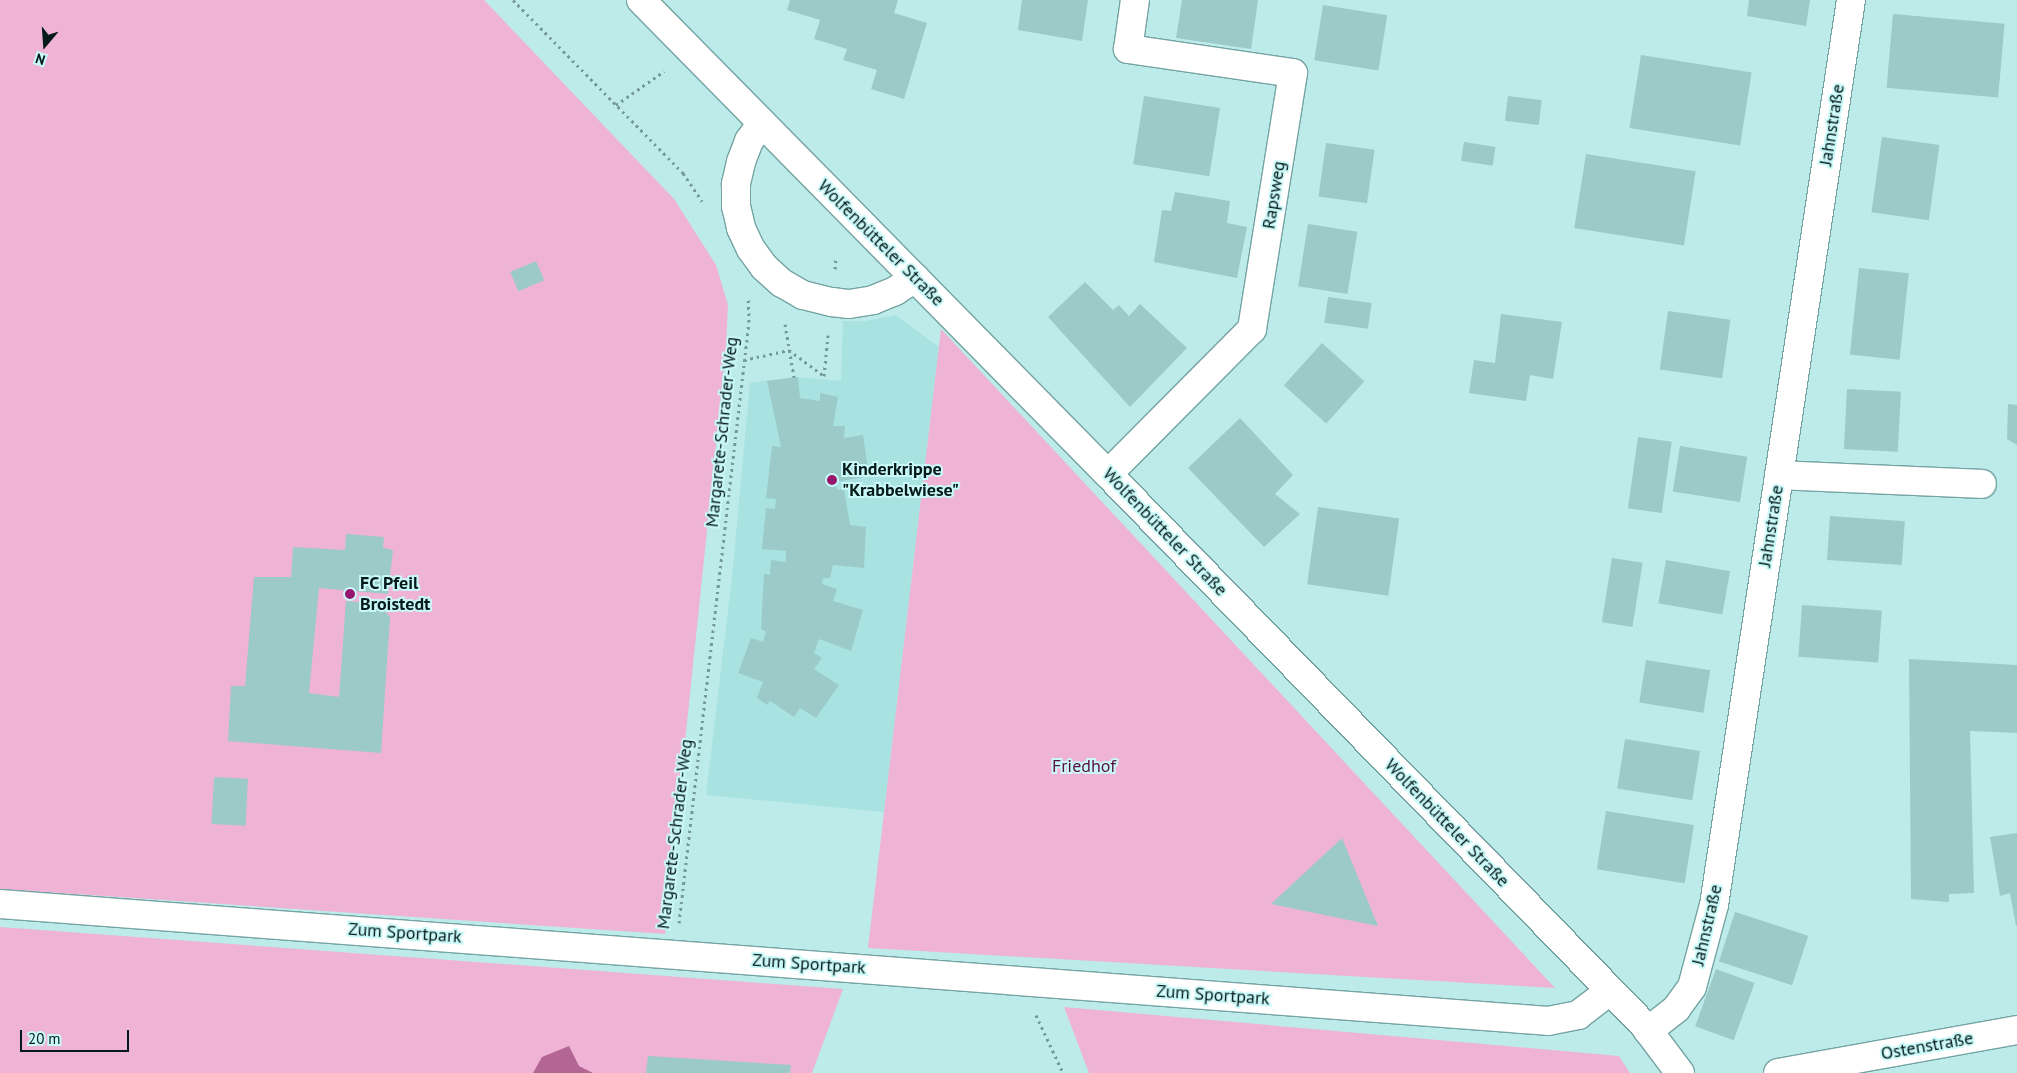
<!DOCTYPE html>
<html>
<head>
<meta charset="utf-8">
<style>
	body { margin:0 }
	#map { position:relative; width:2017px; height:1073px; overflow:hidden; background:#bcebea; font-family:"PT Sans",sans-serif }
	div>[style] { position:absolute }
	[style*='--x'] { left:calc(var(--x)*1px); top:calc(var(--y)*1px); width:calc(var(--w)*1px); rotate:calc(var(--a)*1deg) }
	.built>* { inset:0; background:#a8e2e1 }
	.green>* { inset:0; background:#efb4d5 }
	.water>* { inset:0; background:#b36593 }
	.building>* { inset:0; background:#9bcac9; transform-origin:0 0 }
	.path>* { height:3px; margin-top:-1.5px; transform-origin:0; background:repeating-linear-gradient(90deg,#759998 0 2.5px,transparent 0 6.5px) }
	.roads { filter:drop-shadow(1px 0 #75a3a2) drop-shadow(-1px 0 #75a3a2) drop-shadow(0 1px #75a3a2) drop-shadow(0 -1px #75a3a2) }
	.minor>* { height:28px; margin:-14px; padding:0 14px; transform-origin:14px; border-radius:14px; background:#fff }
	.dots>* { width:14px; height:14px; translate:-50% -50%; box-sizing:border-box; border:2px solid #c9f9f8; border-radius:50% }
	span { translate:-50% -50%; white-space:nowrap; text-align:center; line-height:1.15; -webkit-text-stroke:4px #c9f9f8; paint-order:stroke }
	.street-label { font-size:18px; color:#071a1a }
	.poi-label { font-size:18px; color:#071a1a; font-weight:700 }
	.left { translate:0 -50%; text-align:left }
	.park-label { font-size:18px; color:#591040 }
	.north { position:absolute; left:20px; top:20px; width:50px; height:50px; -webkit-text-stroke:4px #c9f9f8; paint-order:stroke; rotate:198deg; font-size:14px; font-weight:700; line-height:20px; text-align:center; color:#071a1a }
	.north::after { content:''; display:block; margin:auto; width:18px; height:22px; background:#071a1a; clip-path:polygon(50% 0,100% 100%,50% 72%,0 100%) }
	.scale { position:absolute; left:20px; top:1030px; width:109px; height:22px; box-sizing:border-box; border:2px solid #071a1a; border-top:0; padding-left:6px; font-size:15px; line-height:18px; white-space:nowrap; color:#071a1a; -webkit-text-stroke:4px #c9f9f8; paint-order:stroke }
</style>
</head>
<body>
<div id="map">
	<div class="built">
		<i style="clip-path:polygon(895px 315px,939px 347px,884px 812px,706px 795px,732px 577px,750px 383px,794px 377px,841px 381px,843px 321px,866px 321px)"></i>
	</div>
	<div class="green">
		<i style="clip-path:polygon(0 0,484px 0,674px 199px,716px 265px,728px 305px,726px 348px,665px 934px,0 889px)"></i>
		<i style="clip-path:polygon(941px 329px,1555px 988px,868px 948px)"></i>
		<i style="clip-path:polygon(0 927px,843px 989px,812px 1073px,0 1073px)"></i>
		<i style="clip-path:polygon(1064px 1007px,1619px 1056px,1630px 1073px,1089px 1073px)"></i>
	</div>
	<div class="water">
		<i style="clip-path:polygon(569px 1046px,579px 1066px,593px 1073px,533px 1073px,542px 1057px)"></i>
	</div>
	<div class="building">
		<i style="clip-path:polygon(790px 0,898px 0,894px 13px,927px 23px,904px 99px,871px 89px,877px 70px,843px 60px,847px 49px,814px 39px,820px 20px,787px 10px)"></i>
		<i style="clip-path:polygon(1022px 0,1088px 0,1082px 41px,1018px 30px)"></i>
		<i style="clip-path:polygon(1182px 0,1258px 0,1251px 49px,1176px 38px)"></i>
		<i style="clip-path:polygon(1749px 0,1810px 0,1806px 26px,1747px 16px)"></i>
		<i style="left:1323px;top:5px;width:65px;height:56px;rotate:9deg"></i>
		<i style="left:1893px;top:14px;width:112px;height:74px;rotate:5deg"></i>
		<i style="left:1641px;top:55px;width:112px;height:74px;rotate:9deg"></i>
		<i style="left:1144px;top:96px;width:77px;height:69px;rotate:9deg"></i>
		<i style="left:1508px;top:96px;width:34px;height:25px;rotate:7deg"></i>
		<i style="left:1882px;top:137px;width:58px;height:76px;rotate:8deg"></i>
		<i style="left:1464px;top:142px;width:32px;height:19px;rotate:9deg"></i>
		<i style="left:1326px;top:143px;width:49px;height:54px;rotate:8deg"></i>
		<i style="left:1586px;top:154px;width:111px;height:75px;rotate:9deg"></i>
		<i style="clip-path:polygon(1175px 192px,1230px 201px,1227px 223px,1247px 227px,1237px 278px,1154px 262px,1162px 210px,1171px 211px)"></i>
		<i style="left:1308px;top:224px;width:50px;height:63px;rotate:9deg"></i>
		<i style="left:536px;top:261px;width:21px;height:28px;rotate:67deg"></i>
		<i style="left:1859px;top:268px;width:50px;height:87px;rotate:6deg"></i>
		<i style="clip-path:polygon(1085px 282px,1113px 310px,1119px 305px,1129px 316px,1140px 304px,1187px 348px,1130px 407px,1048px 317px)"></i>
		<i style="left:1328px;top:297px;width:44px;height:26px;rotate:8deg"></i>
		<i style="left:1668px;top:311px;width:63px;height:59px;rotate:8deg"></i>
		<i style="clip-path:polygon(1501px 314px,1562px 322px,1553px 379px,1530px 375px,1526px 401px,1469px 393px,1474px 360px,1495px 363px)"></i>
		<i style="left:1322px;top:343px;width:57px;height:57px;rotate:42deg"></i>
		<i style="clip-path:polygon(798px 377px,800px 398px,820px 401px,820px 393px,838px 397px,833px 426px,845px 426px,844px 438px,863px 435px,869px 476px,836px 482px,837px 490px,844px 489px,850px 525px,866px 527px,864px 568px,833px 565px,830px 578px,823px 578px,822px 584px,837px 589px,833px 601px,863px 610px,851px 651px,819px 639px,814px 653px,822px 658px,814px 669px,839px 685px,816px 718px,800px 708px,794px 717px,770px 701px,767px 705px,757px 698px,763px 682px,738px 673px,751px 638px,763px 642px,766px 632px,761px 629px,764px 574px,770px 575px,771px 560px,786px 562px,786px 551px,762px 549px,766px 508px,775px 509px,776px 499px,766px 498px,772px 446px,781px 447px,767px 381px)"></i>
		<i style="left:1847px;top:389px;width:54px;height:60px;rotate:3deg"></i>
		<i style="clip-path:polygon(2008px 404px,2017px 405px,2017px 445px,2007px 439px)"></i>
		<i style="clip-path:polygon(1240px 418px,1293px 475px,1275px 494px,1300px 514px,1264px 547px,1188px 468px)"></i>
		<i style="left:1638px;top:437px;width:34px;height:72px;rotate:8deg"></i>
		<i style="left:1680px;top:446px;width:68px;height:46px;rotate:9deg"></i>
		<i style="left:1318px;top:507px;width:82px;height:78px;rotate:8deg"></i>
		<i style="left:1830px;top:516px;width:75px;height:44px;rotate:4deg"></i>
		<i style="clip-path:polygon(346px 534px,384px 537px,383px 548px,393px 550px,388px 594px,319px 588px,309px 693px,339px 697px,346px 601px,379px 604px,390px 617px,381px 753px,228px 741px,231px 686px,245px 686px,254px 577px,291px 577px,293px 547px,345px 550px)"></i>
		<i style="left:1612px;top:558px;width:31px;height:65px;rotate:9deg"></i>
		<i style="left:1666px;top:560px;width:65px;height:44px;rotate:10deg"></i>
		<i style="left:1802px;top:605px;width:80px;height:52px;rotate:4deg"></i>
		<i style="clip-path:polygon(1909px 659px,2017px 665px,2017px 733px,1970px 731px,1974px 893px,1949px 894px,1949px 902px,1911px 899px)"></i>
		<i style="left:1646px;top:660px;width:65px;height:43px;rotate:9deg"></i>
		<i style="left:1625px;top:739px;width:76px;height:50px;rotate:9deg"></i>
		<i style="left:214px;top:777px;width:34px;height:47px;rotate:3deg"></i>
		<i style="left:1606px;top:811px;width:89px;height:59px;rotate:9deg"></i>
		<i style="clip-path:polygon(2017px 833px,2017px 926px,2016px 926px,2010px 893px,2000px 896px,1990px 837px)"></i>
		<i style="clip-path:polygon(1342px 838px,1378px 926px,1271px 904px)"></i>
		<i style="left:1735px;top:912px;width:77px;height:52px;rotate:18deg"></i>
		<i style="left:1716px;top:969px;width:41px;height:61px;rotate:20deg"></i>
		<i style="clip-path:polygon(648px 1056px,791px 1065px,790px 1073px,646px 1073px)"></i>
	</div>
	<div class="path">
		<i style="--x:513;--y:0;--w:243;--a:45.5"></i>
		<i style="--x:683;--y:173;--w:34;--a:56"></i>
		<i style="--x:616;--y:105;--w:59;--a:-35.3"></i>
		<i style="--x:835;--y:269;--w:11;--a:-85"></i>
		<i style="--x:785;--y:324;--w:54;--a:80.4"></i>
		<i style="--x:744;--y:360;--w:46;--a:-12.5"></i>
		<i style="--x:789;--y:350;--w:44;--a:36.6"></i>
		<i style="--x:824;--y:376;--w:41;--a:-84.4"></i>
		<i style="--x:679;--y:923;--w:605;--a:-83.36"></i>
		<i style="--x:749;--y:322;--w:24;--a:-92"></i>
		<i style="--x:1036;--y:1015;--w:64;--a:65"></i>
	</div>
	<div class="roads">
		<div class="minor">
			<i style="--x:641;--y:0;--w:665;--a:45.43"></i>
			<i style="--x:1108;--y:474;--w:769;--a:45.79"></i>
			<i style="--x:1644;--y:1025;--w:60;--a:53.1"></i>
			<i style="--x:762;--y:123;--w:22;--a:126"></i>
			<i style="--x:749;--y:141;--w:22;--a:111"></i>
			<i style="--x:741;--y:162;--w:23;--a:103"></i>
			<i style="--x:736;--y:184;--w:22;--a:90"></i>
			<i style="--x:736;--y:206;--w:23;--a:77"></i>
			<i style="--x:741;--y:228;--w:23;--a:65"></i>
			<i style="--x:751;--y:249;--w:22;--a:54"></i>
			<i style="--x:764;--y:267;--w:24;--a:42"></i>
			<i style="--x:782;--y:283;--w:24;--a:30"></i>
			<i style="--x:803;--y:295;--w:30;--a:14"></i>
			<i style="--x:832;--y:302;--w:17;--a:7"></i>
			<i style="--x:849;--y:304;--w:24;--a:-9"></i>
			<i style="--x:873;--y:300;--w:24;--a:-22"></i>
			<i style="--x:895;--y:291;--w:24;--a:-33"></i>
			<i style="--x:1108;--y:474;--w:204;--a:-45.2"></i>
			<i style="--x:1252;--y:329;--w:259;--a:-80.9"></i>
			<i style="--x:1293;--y:73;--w:167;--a:-171.7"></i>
			<i style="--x:1128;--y:49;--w:49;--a:-81.9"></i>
			<i style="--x:1779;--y:475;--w:203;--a:2.5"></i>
			<i style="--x:0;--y:904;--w:1552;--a:4.32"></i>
			<i style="--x:1548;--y:1021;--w:31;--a:-11"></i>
			<i style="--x:1578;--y:1015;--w:40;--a:-37"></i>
			<i style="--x:1648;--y:1031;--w:36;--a:-38"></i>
			<i style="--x:1676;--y:1009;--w:27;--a:-54"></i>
			<i style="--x:1692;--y:987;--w:85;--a:-75"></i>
			<i style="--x:1714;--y:905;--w:915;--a:-81.39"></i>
			<i style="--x:1778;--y:1073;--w:243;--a:-10.2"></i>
		</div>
	</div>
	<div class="dots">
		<i style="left:832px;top:480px;background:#96166e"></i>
		<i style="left:350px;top:594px;background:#96166e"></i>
	</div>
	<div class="street-label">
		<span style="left:1832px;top:125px;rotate:-81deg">Jahnstraße</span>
		<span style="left:1274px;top:195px;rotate:-81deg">Rapsweg</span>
		<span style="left:881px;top:243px;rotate:45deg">Wolfenbütteler Straße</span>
		<span style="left:722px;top:432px;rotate:-84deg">Margarete-Schrader-Weg</span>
		<span style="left:1771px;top:526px;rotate:-81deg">Jahnstraße</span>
		<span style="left:1165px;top:532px;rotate:46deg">Wolfenbütteler Straße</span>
		<span style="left:1447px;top:823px;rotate:46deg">Wolfenbütteler Straße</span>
		<span style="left:675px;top:834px;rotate:-83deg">Margarete-Schrader-Weg</span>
		<span style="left:1707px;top:925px;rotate:-77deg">Jahnstraße</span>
		<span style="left:405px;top:933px;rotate:4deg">Zum Sportpark</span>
		<span style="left:809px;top:964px;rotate:4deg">Zum Sportpark</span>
		<span style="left:1213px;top:995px;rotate:4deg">Zum Sportpark</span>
		<span style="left:1927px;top:1046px;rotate:-10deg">Ostenstraße</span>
	</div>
	<div class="poi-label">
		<span class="left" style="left:842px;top:480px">Kinderkrippe<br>"Krabbelwiese"</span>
		<span class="left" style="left:360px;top:594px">FC Pfeil<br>Broistedt</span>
	</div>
	<div class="park-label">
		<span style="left:1084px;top:766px">Friedhof</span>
	</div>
	<div class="north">N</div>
	<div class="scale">20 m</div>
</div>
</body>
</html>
